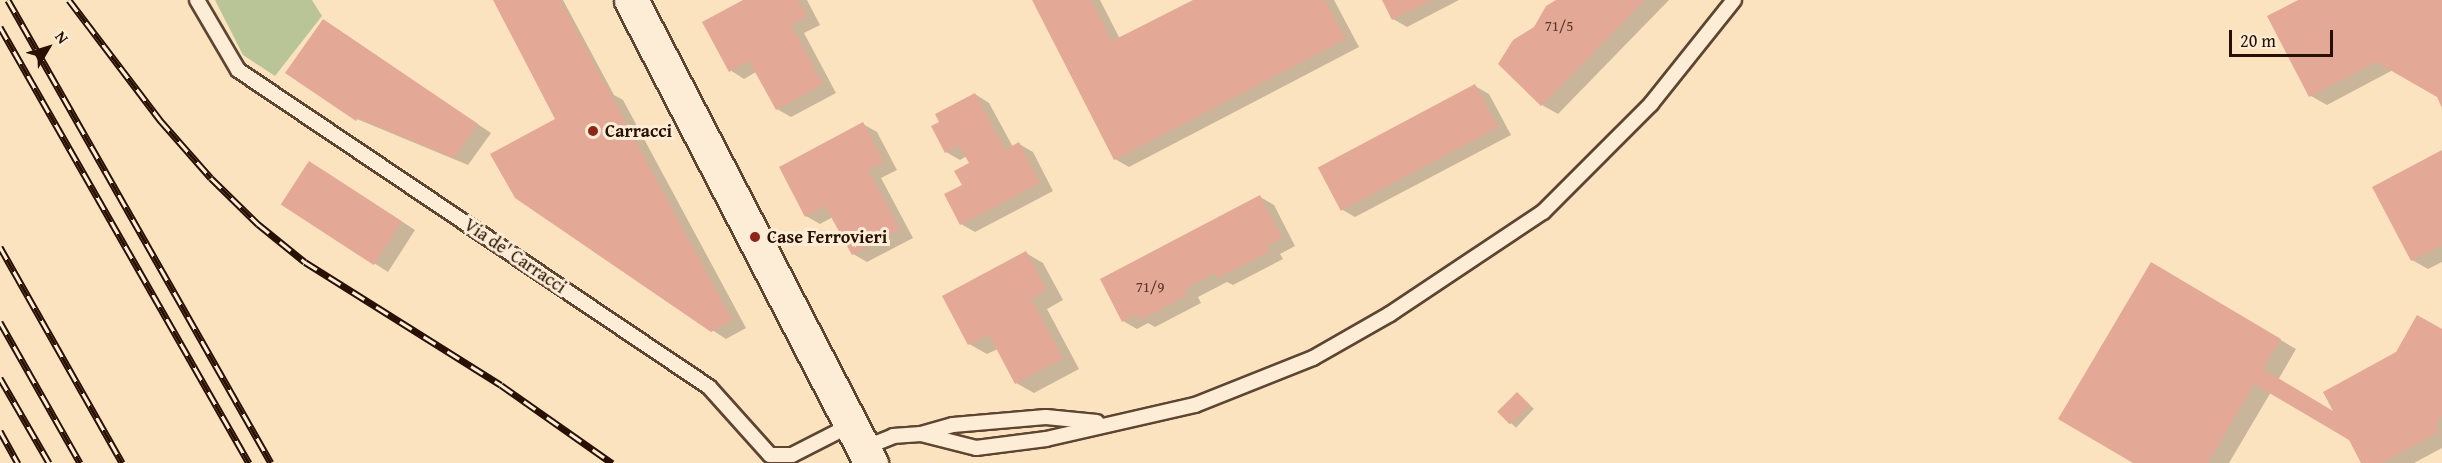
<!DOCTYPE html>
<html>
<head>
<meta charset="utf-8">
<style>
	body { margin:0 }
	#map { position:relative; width:2442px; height:463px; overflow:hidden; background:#fce3c0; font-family:"Gentium Book Plus",serif }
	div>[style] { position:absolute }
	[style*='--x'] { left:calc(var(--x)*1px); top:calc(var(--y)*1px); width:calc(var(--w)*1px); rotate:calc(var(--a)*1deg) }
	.green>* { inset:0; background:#b9c597 }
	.shadow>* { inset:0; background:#0003; transform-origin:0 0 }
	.building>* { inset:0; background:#e4a897; transform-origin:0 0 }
	.roads { filter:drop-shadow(2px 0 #5d4532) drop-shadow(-2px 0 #5d4532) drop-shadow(0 2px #5d4532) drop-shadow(0 -2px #5d4532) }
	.service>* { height:14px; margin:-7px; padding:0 7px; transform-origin:7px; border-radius:7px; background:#fdedd6 }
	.tertiary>* { height:33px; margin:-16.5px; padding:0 16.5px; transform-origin:16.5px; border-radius:16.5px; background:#fdedd6 }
	.rail>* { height:7px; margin-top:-3.5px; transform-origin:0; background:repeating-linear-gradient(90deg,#fdedd6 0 14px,#281002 0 28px); box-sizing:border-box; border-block:2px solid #281002 }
	.dots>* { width:16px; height:16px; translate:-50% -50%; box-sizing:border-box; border:3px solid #fdedd6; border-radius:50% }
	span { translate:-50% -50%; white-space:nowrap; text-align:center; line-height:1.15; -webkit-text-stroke:6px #fdedd6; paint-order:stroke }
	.number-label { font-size:15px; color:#573627 }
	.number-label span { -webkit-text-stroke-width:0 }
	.poi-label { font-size:18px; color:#281002; font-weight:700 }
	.left { translate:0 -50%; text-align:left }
	.street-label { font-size:18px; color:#281002 }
	.north { position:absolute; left:18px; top:18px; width:60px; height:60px; -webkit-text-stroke:4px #fdedd6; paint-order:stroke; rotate:52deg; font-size:16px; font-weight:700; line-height:24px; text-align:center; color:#281002 }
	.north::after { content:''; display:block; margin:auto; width:21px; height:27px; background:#281002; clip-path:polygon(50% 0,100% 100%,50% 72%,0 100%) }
	.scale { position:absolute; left:2229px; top:30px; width:104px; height:27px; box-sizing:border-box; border:3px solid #281002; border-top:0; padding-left:8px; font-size:18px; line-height:21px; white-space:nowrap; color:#281002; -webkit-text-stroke:4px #fdedd6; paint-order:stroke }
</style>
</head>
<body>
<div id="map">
	<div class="green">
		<i style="clip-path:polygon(215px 0,312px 0,322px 16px,275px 76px,243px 55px)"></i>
	</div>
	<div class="shadow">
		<i style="clip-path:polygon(495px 0,563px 0,614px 95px,623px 100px,746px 328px,726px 339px,712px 330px,558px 119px)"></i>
		<i style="clip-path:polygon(746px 0,807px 0,820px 25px,804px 33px,836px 93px,791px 117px,777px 109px,756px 72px,744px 79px,730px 70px)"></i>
		<i style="clip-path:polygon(1034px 0,1100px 0,1120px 39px,1196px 0,1334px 0,1359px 47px,1129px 167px,1115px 159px)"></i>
		<i style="clip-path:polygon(1384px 0,1459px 0,1407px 27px,1393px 19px)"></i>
		<i style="clip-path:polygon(1559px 0,1669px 0,1558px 114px,1542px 105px)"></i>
		<i style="clip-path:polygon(2302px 0,2442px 0,2442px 105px,2438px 96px,2393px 70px,2327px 105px,2311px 96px)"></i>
		<i style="clip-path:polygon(337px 29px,491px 133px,468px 165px,357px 119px)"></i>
		<i style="clip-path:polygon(1475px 86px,1489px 94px,1511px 135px,1355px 217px,1341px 209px)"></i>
		<i style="clip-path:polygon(975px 94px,989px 103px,1013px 147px,1019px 144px,1033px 152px,1053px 191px,975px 232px,961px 224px,964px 185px,971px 164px,967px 156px,960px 160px,946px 152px)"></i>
		<i style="clip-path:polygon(863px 124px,877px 132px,897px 170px,881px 178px,913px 238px,867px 262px,853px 254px,833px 217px,820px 224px,806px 216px)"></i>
		<i style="clip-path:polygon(2442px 152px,2442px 262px,2428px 269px,2412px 260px,2374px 188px)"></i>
		<i style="clip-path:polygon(324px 171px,415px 230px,388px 272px,283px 205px)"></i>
		<i style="clip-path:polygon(1260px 197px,1274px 205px,1295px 246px,1280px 254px,1283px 259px,1233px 285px,1227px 282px,1198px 297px,1201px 303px,1155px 327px,1148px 323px,1137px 329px,1123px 321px)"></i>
		<i style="clip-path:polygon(1026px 253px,1043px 263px,1063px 300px,1047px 309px,1079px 369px,1034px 393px,1016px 383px,998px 349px,987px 354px,969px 344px)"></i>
		<i style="clip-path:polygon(2151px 264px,2296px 349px,2278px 380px,2337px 414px,2442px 330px,2442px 448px,2414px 463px,2363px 463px,2350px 439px,2271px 392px,2229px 463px,2136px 463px)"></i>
		<i style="left:1517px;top:393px;width:23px;height:26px;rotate:43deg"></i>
	</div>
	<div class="building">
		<i style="clip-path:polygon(493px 0,560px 0,732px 320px,711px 332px,515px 198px,490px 154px,555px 119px)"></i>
		<i style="clip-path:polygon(743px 0,798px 0,807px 16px,791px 25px,823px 84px,776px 110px,749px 61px,729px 72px,702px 22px)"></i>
		<i style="clip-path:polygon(1032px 0,1091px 0,1112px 41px,1193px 0,1325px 0,1346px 39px,1114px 160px)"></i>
		<i style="clip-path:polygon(1382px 0,1431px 0,1392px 20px)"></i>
		<i style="clip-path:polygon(1556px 0,1645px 0,1541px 106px,1498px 64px,1513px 40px,1534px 27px,1546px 6px)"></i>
		<i style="clip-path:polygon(2298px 0,2442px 0,2442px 108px,2437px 97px,2376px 62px,2309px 97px,2267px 16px)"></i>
		<i style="clip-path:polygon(323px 19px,478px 124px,454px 158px,358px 118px,356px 121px,285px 73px)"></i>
		<i style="left:1475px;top:84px;width:49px;height:178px;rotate:62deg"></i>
		<i style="clip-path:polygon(975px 93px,1005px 150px,1019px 142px,1040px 183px,960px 225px,944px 194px,962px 185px,954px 171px,969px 163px,959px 145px,945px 153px,931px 126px,939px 122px,935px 114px)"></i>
		<i style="clip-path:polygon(863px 122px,884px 162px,868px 170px,900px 229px,852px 255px,825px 206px,805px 217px,779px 167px)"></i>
		<i style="clip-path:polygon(2442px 150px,2442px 245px,2411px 261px,2372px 187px)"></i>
		<i style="left:309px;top:161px;width:111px;height:52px;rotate:33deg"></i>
		<i style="clip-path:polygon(1260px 195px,1282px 238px,1267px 246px,1270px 251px,1218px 278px,1215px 273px,1185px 289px,1188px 295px,1140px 320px,1137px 314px,1122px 322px,1100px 279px)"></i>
		<i style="clip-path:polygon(1026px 251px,1047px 290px,1031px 299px,1063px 358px,1015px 384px,989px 335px,968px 345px,942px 296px)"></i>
		<i style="clip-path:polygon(2151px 262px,2281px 339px,2263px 369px,2333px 411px,2323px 392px,2396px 352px,2417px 315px,2442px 329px,2442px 415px,2436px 425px,2439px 432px,2382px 463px,2361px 463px,2349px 440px,2254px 384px,2208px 463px,2133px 463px,2058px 419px)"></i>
		<i style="left:1517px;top:392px;width:18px;height:28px;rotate:45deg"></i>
	</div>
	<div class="roads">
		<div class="service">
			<i style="--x:197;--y:0;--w:81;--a:59.6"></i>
			<i style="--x:238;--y:70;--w:568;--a:33.94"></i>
			<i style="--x:709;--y:387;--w:91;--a:48.1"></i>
			<i style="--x:770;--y:455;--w:22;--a:0"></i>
			<i style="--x:792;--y:455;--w:66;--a:-27"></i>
			<i style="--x:921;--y:434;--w:57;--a:14.3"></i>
			<i style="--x:976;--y:448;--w:71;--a:-7.3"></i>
			<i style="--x:1046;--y:439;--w:153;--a:-12.9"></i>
			<i style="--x:1195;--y:405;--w:127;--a:-21.7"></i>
			<i style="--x:1313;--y:358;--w:89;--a:-29.7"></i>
			<i style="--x:1390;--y:314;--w:184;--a:-33.7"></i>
			<i style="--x:1543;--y:212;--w:153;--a:-45"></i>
			<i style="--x:1651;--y:104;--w:133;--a:-51.4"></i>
			<i style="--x:864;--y:448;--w:31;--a:-22"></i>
			<i style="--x:893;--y:436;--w:28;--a:-4"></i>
			<i style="--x:921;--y:434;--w:33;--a:-16"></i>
			<i style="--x:953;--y:425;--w:93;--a:-4.9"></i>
			<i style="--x:1046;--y:417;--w:51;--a:5.6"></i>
		</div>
		<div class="tertiary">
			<i style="--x:631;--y:0;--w:522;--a:62.6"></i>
		</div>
	</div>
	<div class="rail">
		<i style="--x:8;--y:0;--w:532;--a:60.4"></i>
		<i style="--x:69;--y:0;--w:151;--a:52.8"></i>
		<i style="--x:160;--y:120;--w:77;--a:48.7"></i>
		<i style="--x:211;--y:178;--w:66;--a:44.4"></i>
		<i style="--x:258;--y:224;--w:60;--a:39"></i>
		<i style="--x:305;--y:262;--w:231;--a:32.1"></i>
		<i style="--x:501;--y:385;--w:136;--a:35.1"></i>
		<i style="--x:0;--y:27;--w:502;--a:60.27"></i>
		<i style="--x:0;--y:247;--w:248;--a:60.5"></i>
		<i style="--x:0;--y:322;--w:162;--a:60.4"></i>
		<i style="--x:0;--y:378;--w:98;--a:60"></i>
		<i style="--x:0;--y:431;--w:37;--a:61"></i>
	</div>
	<div class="dots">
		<i style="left:593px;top:131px;background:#8f2418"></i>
		<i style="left:755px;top:237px;background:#8f2418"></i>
	</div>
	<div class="number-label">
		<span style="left:1559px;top:26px">71/5</span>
		<span style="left:1150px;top:287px">71/9</span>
	</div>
	<div class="poi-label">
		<span class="left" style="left:605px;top:131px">Carracci</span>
		<span class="left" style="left:767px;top:237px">Case Ferrovieri</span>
	</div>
	<div class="street-label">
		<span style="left:515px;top:256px;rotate:34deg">Via de' Carracci</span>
	</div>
	<div class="north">N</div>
	<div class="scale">20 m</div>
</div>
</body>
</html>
